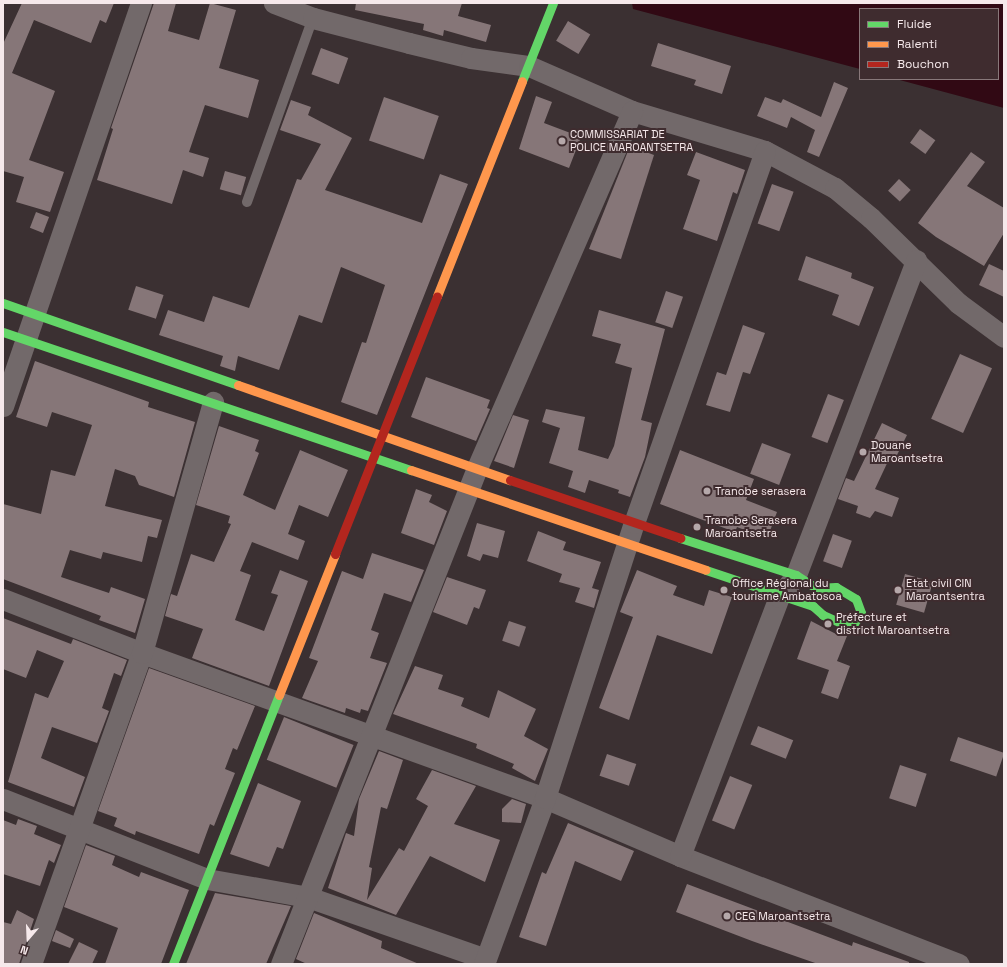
<!DOCTYPE html>
<html>
<head>
<meta charset="utf-8">
<style>
	body { margin:0 }
	#map { position:relative; width:1007px; height:967px; overflow:hidden; background:#3b3032; font-family:"Space Grotesk",sans-serif }
	div>[style] { position:absolute }
	[style*='--x'] { left:calc(var(--x)*1px); top:calc(var(--y)*1px); width:calc(var(--w)*1px); rotate:calc(var(--a)*1deg) }
	.water>* { inset:0; background:#310914 }
	.building>* { inset:0; background:#867678; transform-origin:0 0 }
	.lane>* { height:10px; margin:-5px; padding:0 5px; transform-origin:5px; border-radius:5px; background:#72696a }
	.street>* { height:21px; margin:-10.5px; padding:0 10.5px; transform-origin:10.5px; border-radius:10.5px; background:#72696a }
	.fast>* { height:9px; margin:-4.5px; padding:0 4.5px; transform-origin:4.5px; border-radius:4.5px; background:#63d668 }
	.slow>* { height:9px; margin:-4.5px; padding:0 4.5px; transform-origin:4.5px; border-radius:4.5px; background:#ff974d }
	.jam>* { height:9px; margin:-4.5px; padding:0 4.5px; transform-origin:4.5px; border-radius:4.5px; background:#b3261e }
	.dots>* { width:11px; height:11px; translate:-50% -50%; box-sizing:border-box; border:2px solid #3f2c2f; border-radius:50% }
	span { translate:-50% -50%; white-space:nowrap; text-align:center; line-height:1.15; -webkit-text-stroke:4px #3f2c2f; paint-order:stroke }
	.poi-label { font-size:11px; color:#f6e9eb }
	.left { translate:0 -50%; text-align:left }
	.frame { position:absolute; inset:0; border:4px solid #f6e9eb; pointer-events:none }
	.legend { position:absolute; left:859px; top:8px; width:140px; height:72px; box-sizing:border-box; background:#3f2c2f; border:1px solid #88787a; margin:0; padding:5px 7px; list-style:none; font-size:12px; color:#f6e9eb }
	.legend li { display:flex; align-items:center; gap:8px; height:20px }
	.legend b { width:20px; border:1px solid #88787a }
	.north { position:absolute; left:8px; top:919px; width:40px; height:40px; -webkit-text-stroke:3px #3f2c2f; paint-order:stroke; rotate:199deg; font-size:11px; font-weight:700; line-height:16px; text-align:center; color:#f6e9eb }
	.north::after { content:''; display:block; margin:auto; width:14px; height:18px; background:#f6e9eb; clip-path:polygon(50% 0,100% 100%,50% 72%,0 100%) }
</style>
</head>
<body>
<div id="map">
	<div class="water">
		<i style="clip-path:polygon(632px 3px,1004px 3px,1004px 108px,896px 79px,998px 79px,998px 9px,860px 9px,860px 69px,633px 9px)"></i>
	</div>
	<div class="building">
		<i style="clip-path:polygon(22px 3px,114px 3px,106px 23px,100px 20px,91px 43px,34px 20px,12px 73px,55px 91px,29px 160px,64px 172px,50px 212px,16px 202px,24px 177px,3px 171px,3px 44px)"></i>
		<i style="clip-path:polygon(154px 3px,176px 3px,168px 31px,199px 40px,210px 3px,236px 10px,219px 68px,259px 80px,248px 118px,205px 105px,189px 152px,209px 158px,203px 177px,183px 170px,172px 204px,97px 180px,113px 129px,111px 128px)"></i>
		<i style="clip-path:polygon(356px 3px,462px 3px,458px 16px,491px 25px,486px 42px,444px 30px,443px 36px,423px 30px,424px 24px,355px 10px)"></i>
		<i style="left:568px;top:21px;width:26px;height:23px;rotate:31deg"></i>
		<i style="clip-path:polygon(658px 43px,731px 66px,722px 94px,694px 85px,696px 80px,651px 66px)"></i>
		<i style="left:321px;top:48px;width:29px;height:28px;rotate:20deg"></i>
		<i style="clip-path:polygon(834px 82px,848px 88px,819px 157px,807px 152px,815px 130px,791px 117px,787px 128px,757px 116px,765px 97px,781px 103px,783px 99px,821px 117px)"></i>
		<i style="clip-path:polygon(536px 96px,552px 102px,544px 123px,581px 137px,569px 168px,519px 149px)"></i>
		<i style="left:384px;top:97px;width:58px;height:46px;rotate:19deg"></i>
		<i style="clip-path:polygon(291px 100px,311px 107px,308px 115px,352px 138px,325px 190px,422px 223px,440px 174px,468px 184px,377px 415px,341px 402px,362px 342px,366px 343px,385px 285px,341px 267px,322px 323px,299px 315px,279px 370px,238px 356px,235px 371px,220px 366px,223px 356px,159px 335px,168px 310px,204px 322px,213px 296px,249px 308px,297px 179px,301px 180px,321px 144px,280px 130px)"></i>
		<i style="left:920px;top:129px;width:19px;height:17px;rotate:36deg"></i>
		<i style="clip-path:polygon(630px 146px,654px 155px,621px 259px,589px 249px)"></i>
		<i style="clip-path:polygon(696px 152px,745px 170px,737px 194px,733px 192px,717px 241px,683px 229px,700px 180px,687px 175px)"></i>
		<i style="clip-path:polygon(971px 152px,985px 162px,967px 186px,1004px 208px,1004px 233px,984px 266px,936px 237px,918px 223px)"></i>
		<i style="left:225px;top:171px;width:22px;height:19px;rotate:16deg"></i>
		<i style="left:899px;top:179px;width:16px;height:16px;rotate:43deg"></i>
		<i style="left:772px;top:184px;width:23px;height:42px;rotate:20deg"></i>
		<i style="left:36px;top:212px;width:14px;height:17px;rotate:21deg"></i>
		<i style="clip-path:polygon(806px 256px,852px 273px,851px 278px,874px 287px,859px 326px,832px 315px,839px 295px,798px 280px)"></i>
		<i style="clip-path:polygon(989px 264px,1004px 271px,1004px 297px,979px 285px)"></i>
		<i style="left:136px;top:286px;width:29px;height:25px;rotate:18deg"></i>
		<i style="left:666px;top:291px;width:18px;height:33px;rotate:19deg"></i>
		<i style="clip-path:polygon(599px 310px,665px 329px,641px 420px,652px 423px,645px 457px,630px 497px,618px 493px,619px 490px,589px 480px,585px 493px,568px 487px,573px 471px,549px 463px,560px 428px,542px 422px,546px 409px,585px 417px,578px 450px,608px 459px,614px 446px,632px 368px,615px 363px,621px 344px,592px 336px)"></i>
		<i style="clip-path:polygon(743px 325px,765px 333px,750px 374px,743px 372px,730px 412px,706px 405px,717px 372px,726px 375px)"></i>
		<i style="left:960px;top:354px;width:35px;height:71px;rotate:24deg"></i>
		<i style="clip-path:polygon(35px 361px,149px 402px,148px 407px,195px 422px,174px 497px,139px 485px,135px 476px,115px 469px,105px 506px,162px 520px,157px 538px,148px 536px,142px 562px,103px 552px,101px 559px,70px 550px,61px 577px,109px 593px,111px 587px,145px 599px,135px 633px,99px 620px,101px 616px,3px 579px,3px 504px,41px 514px,51px 470px,75px 476px,92px 425px,52px 412px,47px 427px,16px 417px)"></i>
		<i style="clip-path:polygon(426px 377px,490px 400px,487px 408px,490px 409px,476px 441px,411px 417px)"></i>
		<i style="left:828px;top:394px;width:17px;height:46px;rotate:21deg"></i>
		<i style="clip-path:polygon(513px 415px,529px 420px,514px 468px,494px 461px)"></i>
		<i style="clip-path:polygon(882px 423px,907px 435px,895px 459px,890px 457px,875px 489px,899px 498px,892px 517px,875px 511px,870px 518px,856px 513px,858px 506px,838px 499px,846px 478px,854px 481px)"></i>
		<i style="clip-path:polygon(219px 426px,259px 440px,255px 451px,259px 453px,243px 495px,275px 510px,300px 450px,348px 470px,328px 517px,299px 505px,288px 534px,305px 541px,298px 560px,252px 542px,240px 571px,251px 575px,235px 620px,264px 631px,278px 595px,271px 593px,280px 570px,308px 581px,269px 686px,192px 658px,203px 629px,165px 616px,171px 594px,177px 596px,191px 554px,214px 562px,231px 524px,228px 523px,230px 516px,196px 505px)"></i>
		<i style="left:762px;top:443px;width:31px;height:33px;rotate:21deg"></i>
		<i style="clip-path:polygon(680px 450px,754px 479px,746px 500px,777px 512px,767px 539px,737px 527px,735px 532px,660px 504px)"></i>
		<i style="clip-path:polygon(416px 489px,432px 495px,429px 502px,447px 511px,434px 545px,401px 533px)"></i>
		<i style="clip-path:polygon(477px 523px,505px 531px,498px 558px,483px 554px,480px 561px,467px 556px)"></i>
		<i style="clip-path:polygon(538px 531px,566px 542px,563px 550px,601px 562px,592px 588px,599px 590px,594px 608px,575px 602px,580px 588px,559px 582px,562px 574px,527px 561px)"></i>
		<i style="left:833px;top:534px;width:20px;height:29px;rotate:20deg"></i>
		<i style="clip-path:polygon(372px 553px,424px 570px,411px 602px,384px 593px,371px 630px,379px 633px,370px 658px,387px 663px,368px 711px,361px 709px,360px 713px,346px 708px,345px 713px,302px 698px,318px 661px,309px 658px,342px 571px,363px 579px)"></i>
		<i style="clip-path:polygon(637px 570px,677px 586px,673px 595px,704px 606px,709px 590px,732px 597px,712px 654px,657px 635px,629px 720px,599px 708px,633px 617px,620px 612px)"></i>
		<i style="left:905px;top:574px;width:29px;height:32px;rotate:16deg"></i>
		<i style="clip-path:polygon(447px 577px,486px 590px,479px 609px,474px 607px,467px 625px,433px 612px)"></i>
		<i style="clip-path:polygon(3px 618px,71px 644px,73px 639px,127px 660px,121px 676px,114px 673px,102px 708px,109px 711px,97px 743px,52px 727px,41px 758px,85px 777px,74px 807px,8px 782px,35px 693px,48px 698px,64px 661px,37px 650px,26px 678px,3px 669px)"></i>
		<i style="left:509px;top:621px;width:18px;height:21px;rotate:19deg"></i>
		<i style="clip-path:polygon(811px 621px,836px 634px,847px 636px,837px 661px,850px 666px,838px 699px,821px 693px,829px 670px,797px 659px)"></i>
		<i style="clip-path:polygon(415px 666px,443px 675px,438px 689px,464px 698px,461px 706px,489px 718px,498px 690px,536px 709px,524px 736px,548px 749px,535px 781px,512px 768px,514px 764px,476px 748px,477px 744px,393px 714px)"></i>
		<i style="clip-path:polygon(149px 668px,255px 706px,237px 750px,233px 748px,225px 769px,235px 773px,214px 826px,210px 824px,199px 854px,136px 831px,135px 835px,114px 826px,117px 818px,98px 811px)"></i>
		<i style="left:284px;top:717px;width:75px;height:46px;rotate:22deg"></i>
		<i style="left:758px;top:726px;width:38px;height:20px;rotate:22deg"></i>
		<i style="left:958px;top:737px;width:49px;height:25px;rotate:19deg"></i>
		<i style="clip-path:polygon(379px 751px,403px 760px,387px 809px,381px 807px,369px 867px,372px 868px,367px 900px,399px 848px,404px 851px,428px 806px,416px 799px,432px 770px,476px 786px,454px 824px,500px 840px,485px 882px,430px 856px,396px 915px,328px 888px,346px 833px,354px 836px,359px 799px)"></i>
		<i style="left:607px;top:754px;width:31px;height:23px;rotate:19deg"></i>
		<i style="left:900px;top:765px;width:28px;height:35px;rotate:18deg"></i>
		<i style="left:730px;top:776px;width:24px;height:48px;rotate:22deg"></i>
		<i style="clip-path:polygon(258px 783px,301px 801px,283px 849px,277px 847px,269px 867px,230px 854px)"></i>
		<i style="clip-path:polygon(512px 799px,526px 804px,521px 823px,502px 822px,502px 809px)"></i>
		<i style="clip-path:polygon(18px 819px,37px 826px,34px 834px,61px 845px,54px 863px,49px 860px,40px 886px,3px 874px,3px 820px,16px 825px)"></i>
		<i style="clip-path:polygon(568px 823px,634px 851px,621px 881px,575px 861px,546px 946px,519px 937px,542px 872px,546px 874px)"></i>
		<i style="clip-path:polygon(86px 845px,115px 856px,112px 865px,139px 877px,141px 872px,189px 890px,161px 964px,105px 964px,118px 928px,64px 907px)"></i>
		<i style="clip-path:polygon(687px 884px,852px 946px,853px 942px,909px 962px,909px 964px,818px 964px,752px 941px,676px 912px)"></i>
		<i style="clip-path:polygon(215px 893px,291px 906px,266px 964px,186px 964px)"></i>
		<i style="clip-path:polygon(17px 910px,34px 919px,19px 964px,3px 964px,3px 922px,11px 924px)"></i>
		<i style="clip-path:polygon(314px 913px,382px 941px,381px 948px,419px 964px,307px 964px,296px 959px)"></i>
		<i style="clip-path:polygon(56px 930px,74px 939px,70px 948px,52px 941px)"></i>
		<i style="clip-path:polygon(79px 942px,98px 951px,92px 964px,68px 964px)"></i>
	</div>
	<div class="lane">
		<i style="--x:247;--y:202;--w:195;--a:-70.3"></i>
	</div>
	<div class="street">
		<i style="--x:274;--y:3;--w:42;--a:21"></i>
		<i style="--x:313;--y:18;--w:99;--a:14.6"></i>
		<i style="--x:409;--y:43;--w:64;--a:13.6"></i>
		<i style="--x:471;--y:58;--w:59;--a:7.9"></i>
		<i style="--x:529;--y:66;--w:112;--a:23.6"></i>
		<i style="--x:632;--y:111;--w:139;--a:16.7"></i>
		<i style="--x:765;--y:151;--w:79;--a:27.9"></i>
		<i style="--x:835;--y:188;--w:47;--a:39.8"></i>
		<i style="--x:871;--y:218;--w:122;--a:44.3"></i>
		<i style="--x:958;--y:303;--w:57;--a:36.5"></i>
		<i style="--x:3;--y:406;--w:426;--a:-71.1"></i>
		<i style="--x:3;--y:599;--w:149;--a:21.2"></i>
		<i style="--x:142;--y:653;--w:428;--a:19.8"></i>
		<i style="--x:545;--y:798;--w:147;--a:23.2"></i>
		<i style="--x:680;--y:856;--w:299;--a:21.2"></i>
		<i style="--x:3;--y:799;--w:219;--a:21.4"></i>
		<i style="--x:207;--y:879;--w:103;--a:10.1"></i>
		<i style="--x:308;--y:897;--w:188;--a:19.2"></i>
		<i style="--x:680;--y:856;--w:277;--a:-69.1"></i>
		<i style="--x:779;--y:597;--w:28;--a:-52"></i>
		<i style="--x:796;--y:575;--w:337;--a:-69.1"></i>
		<i style="--x:31;--y:964;--w:330;--a:-70.4"></i>
		<i style="--x:142;--y:653;--w:261;--a:-74.2"></i>
		<i style="--x:281;--y:964;--w:533;--a:-68.44"></i>
		<i style="--x:477;--y:468;--w:389;--a:-66.5"></i>
		<i style="--x:484;--y:964;--w:177;--a:-69.8"></i>
		<i style="--x:545;--y:798;--w:289;--a:-72.1"></i>
		<i style="--x:634;--y:523;--w:394;--a:-70.6"></i>
	</div>
	<div class="fast">
		<i style="--x:522;--y:81;--w:84;--a:-68.3"></i>
		<i style="--x:3;--y:303;--w:249;--a:19.2"></i>
		<i style="--x:3;--y:332;--w:431;--a:18.7"></i>
		<i style="--x:680;--y:538;--w:122;--a:17.7"></i>
		<i style="--x:796;--y:575;--w:24;--a:33"></i>
		<i style="--x:816;--y:588;--w:20;--a:-3"></i>
		<i style="--x:836;--y:587;--w:23;--a:31"></i>
		<i style="--x:856;--y:599;--w:15;--a:70"></i>
		<i style="--x:861;--y:613;--w:12;--a:125"></i>
		<i style="--x:854;--y:623;--w:13;--a:180"></i>
		<i style="--x:841;--y:623;--w:20;--a:-156"></i>
		<i style="--x:823;--y:615;--w:13;--a:-138"></i>
		<i style="--x:813;--y:606;--w:113;--a:-161.4"></i>
		<i style="--x:173;--y:964;--w:289;--a:-68.5"></i>
	</div>
	<div class="slow">
		<i style="--x:437;--y:296;--w:231;--a:-68.4"></i>
		<i style="--x:238;--y:385;--w:288;--a:19.3"></i>
		<i style="--x:411;--y:470;--w:311;--a:18.7"></i>
		<i style="--x:279;--y:695;--w:152;--a:-68.3"></i>
	</div>
	<div class="jam">
		<i style="--x:510;--y:480;--w:180;--a:18.8"></i>
		<i style="--x:335;--y:554;--w:277;--a:-68.4"></i>
	</div>
	<div class="dots">
		<i style="left:562px;top:141px;background:#b5a8aa"></i>
		<i style="left:863px;top:452px;background:#b5a8aa"></i>
		<i style="left:707px;top:491px;background:#b5a8aa"></i>
		<i style="left:697px;top:527px;background:#b5a8aa"></i>
		<i style="left:724px;top:590px;background:#b5a8aa"></i>
		<i style="left:898px;top:590px;background:#b5a8aa"></i>
		<i style="left:828px;top:624px;background:#b5a8aa"></i>
		<i style="left:727px;top:916px;background:#b5a8aa"></i>
	</div>
	<div class="poi-label">
		<span class="left" style="left:570px;top:141px">COMMISSARIAT DE<br>POLICE MAROANTSETRA</span>
		<span class="left" style="left:871px;top:452px">Douane<br>Maroantsetra</span>
		<span class="left" style="left:715px;top:491px">Tranobe serasera</span>
		<span class="left" style="left:705px;top:527px">Tranobe Serasera<br>Maroantsetra</span>
		<span class="left" style="left:732px;top:590px">Office Régional du<br>tourisme Ambatosoa</span>
		<span class="left" style="left:906px;top:590px">Etat civil CIN<br>Maroantsentra</span>
		<span class="left" style="left:836px;top:624px">Préfecture et<br>district Maroantsetra</span>
		<span class="left" style="left:735px;top:916px">CEG Maroantsetra</span>
	</div>
	<div class="frame"></div>
	<ul class="legend">
	<li><b style="height:5px;background:#63d668"></b>Fluide</li>
	<li><b style="height:5px;background:#ff974d"></b>Ralenti</li>
	<li><b style="height:5px;background:#b3261e"></b>Bouchon</li>
	</ul>
	<div class="north">N</div>
</div>
</body>
</html>
